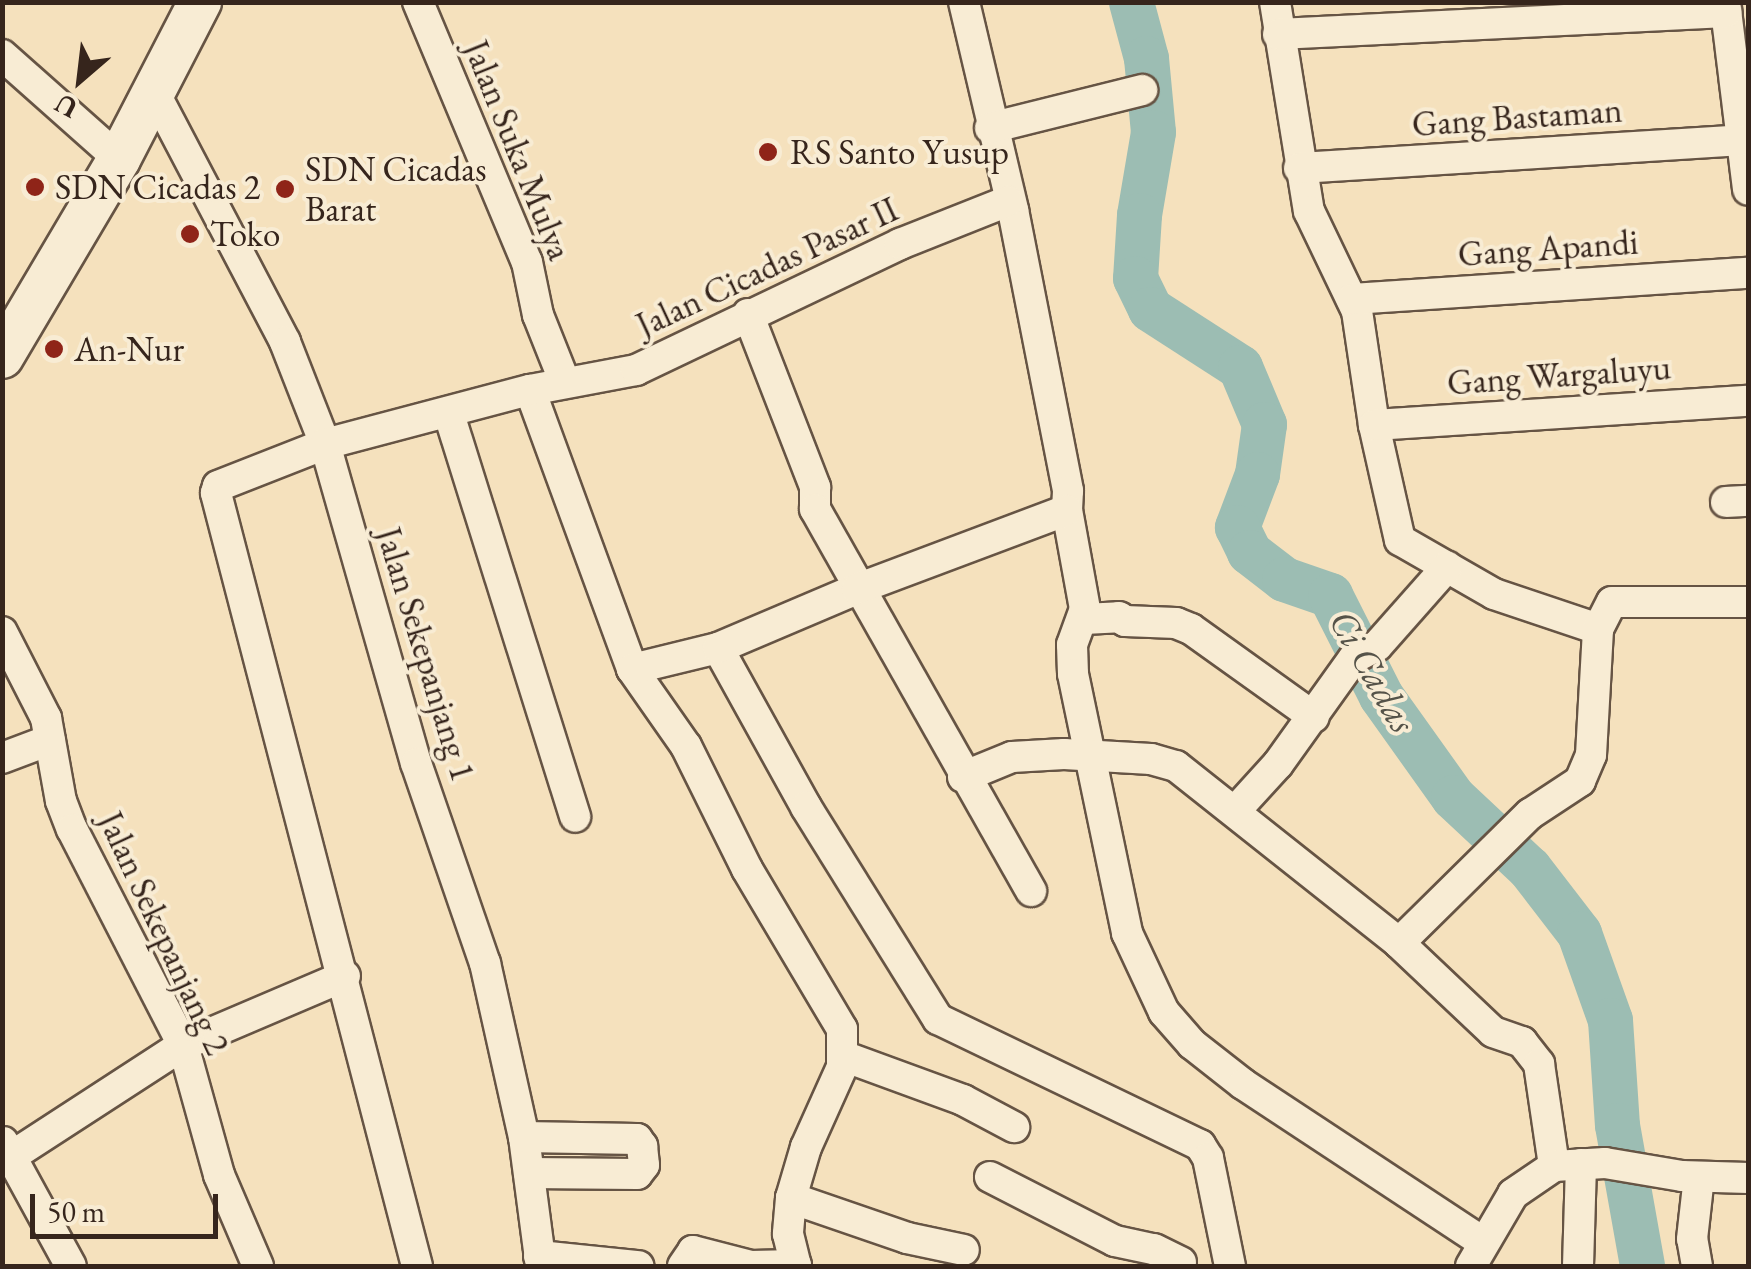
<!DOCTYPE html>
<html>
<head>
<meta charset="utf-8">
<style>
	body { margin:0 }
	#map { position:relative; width:1751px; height:1269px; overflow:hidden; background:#f5e1bd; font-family:"EB Garamond",serif }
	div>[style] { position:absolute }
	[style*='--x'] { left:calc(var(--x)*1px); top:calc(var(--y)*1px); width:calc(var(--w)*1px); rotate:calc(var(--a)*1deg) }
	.river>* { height:45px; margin:-22.5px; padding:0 22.5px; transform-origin:22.5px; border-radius:22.5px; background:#9cbdb3 }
	.roads { filter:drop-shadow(2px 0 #665444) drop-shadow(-2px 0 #665444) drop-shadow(0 2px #665444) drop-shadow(0 -2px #665444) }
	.minor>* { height:30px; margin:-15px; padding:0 15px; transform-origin:15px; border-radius:15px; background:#f8ecd4 }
	.secondary>* { height:42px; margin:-21px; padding:0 21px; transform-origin:21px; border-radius:21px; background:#f8ecd4 }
	.dots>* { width:28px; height:28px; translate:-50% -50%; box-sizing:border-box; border:5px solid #f8ecd4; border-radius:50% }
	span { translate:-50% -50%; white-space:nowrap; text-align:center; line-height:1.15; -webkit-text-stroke:8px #f8ecd4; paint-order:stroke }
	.street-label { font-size:35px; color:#36251c }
	.poi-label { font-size:35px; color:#36251c }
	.left { translate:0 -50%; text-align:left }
	.water-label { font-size:38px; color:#555349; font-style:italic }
	.frame { position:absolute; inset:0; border:5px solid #36251c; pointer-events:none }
	.north { position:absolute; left:30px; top:30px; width:100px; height:100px; -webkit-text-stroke:8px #f8ecd4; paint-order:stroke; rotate:208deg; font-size:28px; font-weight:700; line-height:40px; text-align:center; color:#36251c }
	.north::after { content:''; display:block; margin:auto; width:35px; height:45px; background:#36251c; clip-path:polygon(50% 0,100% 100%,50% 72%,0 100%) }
	.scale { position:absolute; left:30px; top:1194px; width:188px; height:45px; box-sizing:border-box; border:5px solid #36251c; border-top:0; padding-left:12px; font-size:30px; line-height:35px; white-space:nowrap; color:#36251c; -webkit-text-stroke:8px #f8ecd4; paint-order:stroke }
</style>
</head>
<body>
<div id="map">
	<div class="river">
		<i style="--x:1131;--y:2;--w:58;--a:75"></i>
		<i style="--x:1146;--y:58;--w:74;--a:84.6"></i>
		<i style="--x:1153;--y:132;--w:84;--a:99.6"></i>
		<i style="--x:1139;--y:215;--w:63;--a:93.6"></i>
		<i style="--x:1135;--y:278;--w:34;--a:64"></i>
		<i style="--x:1150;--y:309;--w:107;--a:32.8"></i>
		<i style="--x:1240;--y:367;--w:62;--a:67.2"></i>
		<i style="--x:1264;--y:424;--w:50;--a:98"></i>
		<i style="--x:1257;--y:474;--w:57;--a:110.7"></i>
		<i style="--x:1237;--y:527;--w:28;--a:64"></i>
		<i style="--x:1249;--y:552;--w:44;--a:37.6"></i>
		<i style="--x:1284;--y:579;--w:49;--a:19.2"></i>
		<i style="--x:1330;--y:595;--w:113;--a:63.2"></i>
		<i style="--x:1381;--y:696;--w:124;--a:54.5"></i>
		<i style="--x:1453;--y:797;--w:104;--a:43.1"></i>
		<i style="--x:1529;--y:868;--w:82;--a:52.4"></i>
		<i style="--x:1579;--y:933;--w:92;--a:70.4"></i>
		<i style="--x:1610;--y:1020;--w:105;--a:86.2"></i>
		<i style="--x:1617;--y:1125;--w:143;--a:79.9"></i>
	</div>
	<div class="roads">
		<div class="minor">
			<i style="--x:418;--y:2;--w:282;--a:67.3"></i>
			<i style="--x:527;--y:262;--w:54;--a:78.3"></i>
			<i style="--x:538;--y:315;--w:73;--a:68.3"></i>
			<i style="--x:964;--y:2;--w:214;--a:76.7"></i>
			<i style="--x:1013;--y:210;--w:286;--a:78.9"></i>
			<i style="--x:1068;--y:491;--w:19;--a:93"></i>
			<i style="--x:1067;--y:510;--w:101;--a:79.7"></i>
			<i style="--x:1085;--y:609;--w:38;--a:110"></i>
			<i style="--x:1072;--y:645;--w:29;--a:88"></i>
			<i style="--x:1073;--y:674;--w:265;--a:78.2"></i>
			<i style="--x:1127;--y:933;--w:87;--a:64.9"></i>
			<i style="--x:1164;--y:1012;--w:43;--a:48.8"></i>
			<i style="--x:1192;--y:1044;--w:65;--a:38.1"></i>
			<i style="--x:1243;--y:1084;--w:287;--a:33.4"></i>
			<i style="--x:1275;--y:2;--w:212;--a:80.8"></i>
			<i style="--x:1309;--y:211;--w:111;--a:64.4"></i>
			<i style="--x:1357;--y:311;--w:115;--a:81.5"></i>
			<i style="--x:1374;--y:425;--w:118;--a:77.3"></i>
			<i style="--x:1400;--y:540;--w:108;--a:29.9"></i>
			<i style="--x:1494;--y:594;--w:110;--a:18.6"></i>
			<i style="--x:1725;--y:2;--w:189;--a:83"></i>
			<i style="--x:1278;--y:34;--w:449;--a:-2.8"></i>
			<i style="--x:2;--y:55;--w:157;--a:41.6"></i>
			<i style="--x:154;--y:92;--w:282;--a:62.3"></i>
			<i style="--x:285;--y:342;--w:110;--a:68.6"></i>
			<i style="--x:325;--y:444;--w:332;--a:74.1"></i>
			<i style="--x:416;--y:763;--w:212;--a:71"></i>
			<i style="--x:485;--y:963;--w:178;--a:77.4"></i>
			<i style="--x:524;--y:1137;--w:130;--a:82.5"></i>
			<i style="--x:990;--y:128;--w:157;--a:-14"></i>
			<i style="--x:1299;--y:168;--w:441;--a:-3.6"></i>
			<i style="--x:1352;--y:299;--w:397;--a:-3.8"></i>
			<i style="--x:748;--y:314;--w:186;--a:68.8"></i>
			<i style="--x:815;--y:487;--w:22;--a:90"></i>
			<i style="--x:815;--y:509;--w:439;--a:60.5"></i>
			<i style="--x:530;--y:390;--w:297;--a:69.9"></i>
			<i style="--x:632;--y:669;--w:94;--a:55"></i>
			<i style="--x:686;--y:746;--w:137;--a:63.6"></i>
			<i style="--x:747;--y:869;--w:186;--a:59.3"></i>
			<i style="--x:842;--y:1029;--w:38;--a:90"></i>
			<i style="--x:842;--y:1067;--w:88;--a:114.2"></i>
			<i style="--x:806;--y:1147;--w:53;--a:106.4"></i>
			<i style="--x:791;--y:1198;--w:36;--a:95"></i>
			<i style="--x:788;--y:1234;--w:33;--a:76"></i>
			<i style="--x:449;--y:414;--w:422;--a:72.6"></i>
			<i style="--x:1374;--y:425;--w:375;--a:-3.7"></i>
			<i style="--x:1726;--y:502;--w:22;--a:-3"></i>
			<i style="--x:1084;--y:619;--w:35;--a:-3"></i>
			<i style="--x:1119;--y:617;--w:7;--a:34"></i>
			<i style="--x:1125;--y:621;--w:51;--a:2.2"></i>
			<i style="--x:1176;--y:623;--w:16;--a:22"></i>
			<i style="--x:1191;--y:629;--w:151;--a:35.6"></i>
			<i style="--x:2;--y:632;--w:97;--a:62.9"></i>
			<i style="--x:46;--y:718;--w:84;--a:79.8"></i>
			<i style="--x:61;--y:801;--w:30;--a:69"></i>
			<i style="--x:72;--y:829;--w:243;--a:62.8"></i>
			<i style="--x:183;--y:1045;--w:135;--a:74.5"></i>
			<i style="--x:219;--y:1175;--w:99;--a:66.8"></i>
			<i style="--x:718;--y:648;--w:182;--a:61"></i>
			<i style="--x:806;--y:807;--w:250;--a:58.1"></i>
			<i style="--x:938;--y:1019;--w:291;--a:25.7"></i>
			<i style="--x:1200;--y:1145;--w:15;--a:58"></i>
			<i style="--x:1208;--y:1158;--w:110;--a:78.5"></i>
			<i style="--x:632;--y:669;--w:89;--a:-13.7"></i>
			<i style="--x:718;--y:648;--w:151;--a:-23"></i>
			<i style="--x:857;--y:589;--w:224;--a:-20.6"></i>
			<i style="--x:2;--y:758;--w:51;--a:-20.6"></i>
			<i style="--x:963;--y:777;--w:53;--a:-22.2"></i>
			<i style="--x:1012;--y:757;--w:52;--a:-3.3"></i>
			<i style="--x:1064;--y:754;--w:87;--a:3.3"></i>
			<i style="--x:1151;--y:759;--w:26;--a:16"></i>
			<i style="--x:1176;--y:766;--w:285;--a:38.4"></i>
			<i style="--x:1399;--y:943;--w:129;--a:43.4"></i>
			<i style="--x:1493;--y:1032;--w:31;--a:19"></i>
			<i style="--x:1522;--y:1042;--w:28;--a:52"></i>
			<i style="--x:1539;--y:1064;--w:103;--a:81.6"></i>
			<i style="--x:1236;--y:810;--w:62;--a:-47.6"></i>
			<i style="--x:1278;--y:764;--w:130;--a:-54.4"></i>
			<i style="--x:1354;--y:658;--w:26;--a:-28"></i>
			<i style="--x:1377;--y:646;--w:106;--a:-48.5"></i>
			<i style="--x:1399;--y:943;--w:184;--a:-44.6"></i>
			<i style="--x:1530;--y:814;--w:60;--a:-33.4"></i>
			<i style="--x:1580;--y:781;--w:28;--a:-67"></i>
			<i style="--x:1591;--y:755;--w:126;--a:-86.8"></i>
			<i style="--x:1598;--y:629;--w:30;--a:-63"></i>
			<i style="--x:1612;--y:602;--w:136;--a:0"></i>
			<i style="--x:843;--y:1056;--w:128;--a:20.1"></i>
			<i style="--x:963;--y:1100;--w:58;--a:27.9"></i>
			<i style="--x:524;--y:1137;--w:113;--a:1"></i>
			<i style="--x:637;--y:1139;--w:9;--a:54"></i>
			<i style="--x:642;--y:1146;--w:19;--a:84"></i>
			<i style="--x:644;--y:1165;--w:11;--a:128"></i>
			<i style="--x:637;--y:1174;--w:108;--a:-179.5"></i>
			<i style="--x:3;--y:1142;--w:141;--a:61.3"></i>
			<i style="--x:12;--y:1156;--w:204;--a:-33"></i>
			<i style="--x:183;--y:1045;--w:176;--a:-23.1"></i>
			<i style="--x:990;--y:1177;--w:140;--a:27.1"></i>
			<i style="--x:1115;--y:1241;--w:40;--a:12"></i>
			<i style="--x:1154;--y:1249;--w:30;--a:26"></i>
			<i style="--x:791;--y:1198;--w:123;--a:19"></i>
			<i style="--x:907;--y:1238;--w:58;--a:11.9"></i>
			<i style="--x:539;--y:1256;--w:100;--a:5.8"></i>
			<i style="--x:417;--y:1266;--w:799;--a:-104.58"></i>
			<i style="--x:216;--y:493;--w:7;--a:-74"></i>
			<i style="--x:218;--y:486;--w:115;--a:-21.4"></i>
			<i style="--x:325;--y:444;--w:212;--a:-14.8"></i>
			<i style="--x:530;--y:390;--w:108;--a:-10.7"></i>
			<i style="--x:636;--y:370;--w:293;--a:-25.5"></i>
			<i style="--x:900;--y:244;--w:116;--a:-21.7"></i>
			<i style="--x:683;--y:1266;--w:18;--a:-56"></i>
			<i style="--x:693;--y:1251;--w:60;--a:14.5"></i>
			<i style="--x:751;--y:1266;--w:45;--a:-1.3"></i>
			<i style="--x:1471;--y:1266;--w:83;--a:-59.7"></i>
			<i style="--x:1513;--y:1194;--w:50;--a:-34.3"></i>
			<i style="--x:1554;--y:1166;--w:51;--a:-3.4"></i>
			<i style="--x:1605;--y:1163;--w:78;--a:9.6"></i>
			<i style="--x:1682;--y:1176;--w:66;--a:1.7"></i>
			<i style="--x:1578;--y:1266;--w:102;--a:-88.3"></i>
			<i style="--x:1697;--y:1266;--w:27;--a:-100"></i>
			<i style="--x:1692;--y:1239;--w:62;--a:-83.6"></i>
		</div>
		<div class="secondary">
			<i style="--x:2;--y:357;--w:230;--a:-59.4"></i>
			<i style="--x:119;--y:159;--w:177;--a:-62.7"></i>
		</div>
	</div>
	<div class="dots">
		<i style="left:768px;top:152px;background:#8f2418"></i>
		<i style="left:35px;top:187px;background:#8f2418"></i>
		<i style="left:285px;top:189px;background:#8f2418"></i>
		<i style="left:190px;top:234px;background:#8f2418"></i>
		<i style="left:54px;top:349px;background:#8f2418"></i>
	</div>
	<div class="street-label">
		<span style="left:1517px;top:117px;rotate:-4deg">Gang Bastaman</span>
		<span style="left:518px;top:150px;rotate:68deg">Jalan Suka Mulya</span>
		<span style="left:1548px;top:248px;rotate:-4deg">Gang Apandi</span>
		<span style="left:767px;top:267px;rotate:-25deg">Jalan Cicadas Pasar II</span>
		<span style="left:1559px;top:375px;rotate:-4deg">Gang Wargaluyu</span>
		<span style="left:426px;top:654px;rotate:73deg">Jalan Sekepanjang 1</span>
		<span style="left:164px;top:933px;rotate:65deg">Jalan Sekepanjang 2</span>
	</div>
	<div class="poi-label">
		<span class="left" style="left:790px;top:152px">RS Santo Yusup</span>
		<span class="left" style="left:305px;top:189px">SDN Cicadas<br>Barat</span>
		<span class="left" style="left:55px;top:187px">SDN Cicadas 2</span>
		<span class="left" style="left:210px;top:234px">Toko</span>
		<span class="left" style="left:74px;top:349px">An-Nur</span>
	</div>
	<div class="water-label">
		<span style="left:1373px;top:671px;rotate:60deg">Ci Cadas</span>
	</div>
	<div class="frame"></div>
	<div class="north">U</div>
	<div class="scale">50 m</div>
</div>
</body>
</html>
